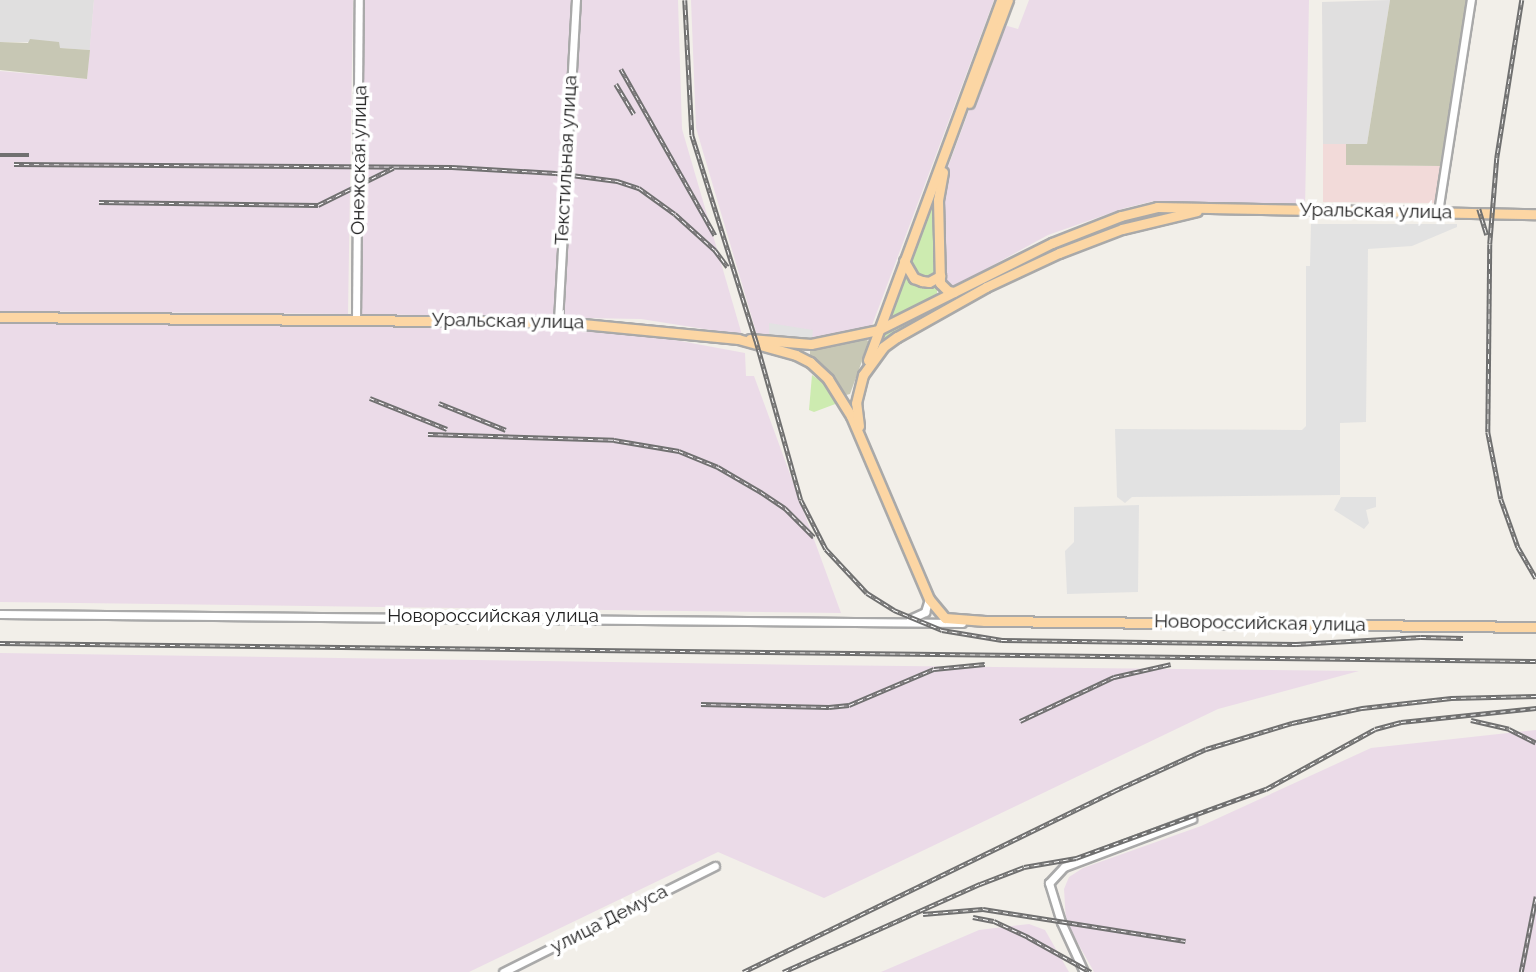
<!DOCTYPE html>
<html>
<head>
<meta charset="utf-8">
<style>
	body { margin:0 }
	#map { position:relative; width:1536px; height:972px; overflow:hidden; background:#f2efe9; font-family:Raleway,sans-serif }
	div>[style] { position:absolute }
	[style*='--x'] { left:calc(var(--x)*1px); top:calc(var(--y)*1px); width:calc(var(--w)*1px); rotate:calc(var(--a)*1deg) }
	.residential>* { inset:0; background:#e0dfdf }
	.commercial>* { inset:0; background:#f2dad9 }
	.industrial>* { inset:0; background:#ebdbe8 }
	.construction>* { inset:0; background:#c7c7b4 }
	.grass>* { inset:0; background:#cdebb0 }
	.parking>* { inset:0; background:#e2e2e2 }
	.roads { filter:drop-shadow(2px 0 #a9a9a9) drop-shadow(-2px 0 #a9a9a9) drop-shadow(0 2px #a9a9a9) drop-shadow(0 -2px #a9a9a9) }
	.minor>* { height:7px; margin:-3.5px; padding:0 3.5px; transform-origin:3.5px; border-radius:3.5px; background:#fff }
	.major>* { height:9px; margin:-4.5px; padding:0 4.5px; transform-origin:4.5px; border-radius:4.5px; background:#fcd6a4 }
	.rail>* { height:4.5px; margin-top:-2.25px; transform-origin:0; background:repeating-linear-gradient(90deg,#fff 0 5px,#707070 0 10px); box-sizing:border-box; border-block:2px solid #707070 }
	span { translate:-50% -50%; white-space:nowrap; text-align:center; line-height:1.15; -webkit-text-stroke:7px #fff; paint-order:stroke }
	.street-label { font-size:19px; color:#222 }
</style>
</head>
<body>
<div id="map">
	<div class="residential">
		<i style="clip-path:polygon(0 0,94px 0,90px 50px,59px 48px,59px 42px,0 42px)"></i>
		<i style="clip-path:polygon(1390px 0,1367px 144px,1323px 144px,1322px 2px)"></i>
	</div>
	<div class="commercial">
		<i style="clip-path:polygon(1323px 144px,1346px 144px,1346px 165px,1440px 166px,1435px 203px,1323px 202px)"></i>
	</div>
	<div class="industrial">
		<i style="clip-path:polygon(94px 0,353px 0,348px 314px,0 311px,0 71px,87px 79px)"></i>
		<i style="clip-path:polygon(364px 0,678px 0,682px 129px,742px 335px,641px 319px,361px 314px)"></i>
		<i style="clip-path:polygon(691px 0,994px 0,871px 328px,812px 341px,774px 339px,757px 335px,696px 128px)"></i>
		<i style="clip-path:polygon(1029px 0,1309px 0,1305px 208px,1154px 201px,1125px 208px,1048px 235px,953px 287px,946px 281px,943px 272px,941px 199px,945px 175px,988px 59px,1004px 25px,1018px 29px)"></i>
		<i style="clip-path:polygon(0 321px,536px 328px,648px 335px,745px 353px,746px 376px,754px 376px,841px 613px,0 602px)"></i>
		<i style="clip-path:polygon(0 653px,812px 665px,1359px 671px,1218px 709px,824px 898px,718px 852px,469px 972px,0 972px)"></i>
		<i style="clip-path:polygon(1536px 730px,1536px 972px,1094px 972px,1066px 922px,1064px 889px,1069px 877px,1083px 868px,1201px 826px,1371px 748px)"></i>
		<i style="clip-path:polygon(1029px 924px,1045px 930px,1069px 972px,881px 972px,979px 930px)"></i>
	</div>
	<div class="construction">
		<i style="clip-path:polygon(1390px 0,1467px 0,1440px 166px,1346px 165px,1346px 144px,1367px 144px)"></i>
		<i style="clip-path:polygon(30px 39px,59px 42px,60px 48px,90px 50px,87px 79px,0 70px,0 42px,28px 43px)"></i>
		<i style="clip-path:polygon(864px 337px,869px 342px,850px 394px,846px 395px,826px 369px,810px 356px,810px 351px,812px 347px)"></i>
	</div>
	<div class="grass">
		<i style="clip-path:polygon(933px 207px,937px 275px,930px 279px,916px 276px,909px 262px,930px 208px)"></i>
		<i style="clip-path:polygon(1015px 263px,1016px 265px,880px 343px,883px 332px)"></i>
		<i style="clip-path:polygon(906px 273px,914px 282px,937px 283px,937px 296px,886px 323px)"></i>
		<i style="clip-path:polygon(812px 375px,825px 384px,838px 403px,814px 412px,809px 410px)"></i>
	</div>
	<div class="parking">
		<i style="clip-path:polygon(1311px 224px,1457px 224px,1457px 227px,1412px 246px,1368px 249px,1366px 422px,1340px 423px,1340px 495px,1132px 497px,1125px 503px,1117px 497px,1115px 429px,1302px 430px,1306px 426px,1306px 266px,1310px 266px)"></i>
		<i style="clip-path:polygon(769px 323px,813px 330px,812px 339px,769px 337px)"></i>
		<i style="clip-path:polygon(1341px 497px,1376px 497px,1376px 507px,1366px 510px,1369px 523px,1364px 529px,1334px 510px)"></i>
		<i style="clip-path:polygon(1139px 505px,1138px 592px,1067px 594px,1065px 551px,1074px 542px,1074px 507px)"></i>
	</div>
	<div class="roads">
		<div class="minor">
			<i style="--x:1438;--y:212;--w:215;--a:-81.2"></i>
			<i style="--x:356;--y:319;--w:319;--a:-89.5"></i>
			<i style="--x:558;--y:321;--w:322;--a:-86.8"></i>
			<i style="--x:0;--y:614;--w:962;--a:0.54"></i>
			<i style="--x:910;--y:619;--w:17;--a:-25"></i>
			<i style="--x:925;--y:612;--w:14;--a:-73"></i>
			<i style="--x:503;--y:972;--w:237;--a:-26.6"></i>
			<i style="--x:1084;--y:972;--w:55;--a:-114.7"></i>
			<i style="--x:1061;--y:922;--w:41;--a:-107.1"></i>
			<i style="--x:1049;--y:883;--w:22;--a:-47"></i>
			<i style="--x:1064;--y:867;--w:137;--a:-20.6"></i>
		</div>
		<div class="major">
			<i style="--x:969;--y:103;--w:110;--a:-69.3"></i>
			<i style="--x:943;--y:172;--w:28;--a:100"></i>
			<i style="--x:938;--y:200;--w:83;--a:88.6"></i>
			<i style="--x:940;--y:283;--w:11;--a:45"></i>
			<i style="--x:948;--y:291;--w:6;--a:9"></i>
			<i style="--x:904;--y:261;--w:20;--a:60"></i>
			<i style="--x:914;--y:278;--w:9;--a:21"></i>
			<i style="--x:922;--y:281;--w:7;--a:8"></i>
			<i style="--x:929;--y:282;--w:13;--a:-29"></i>
			<i style="--x:0;--y:317;--w:562;--a:0.51"></i>
			<i style="--x:562;--y:322;--w:177;--a:5.5"></i>
			<i style="--x:738;--y:339;--w:60;--a:15.4"></i>
			<i style="--x:796;--y:355;--w:16;--a:27"></i>
			<i style="--x:810;--y:362;--w:25;--a:43"></i>
			<i style="--x:828;--y:379;--w:44;--a:58.1"></i>
			<i style="--x:851;--y:416;--w:199;--a:66.9"></i>
			<i style="--x:929;--y:599;--w:25;--a:50"></i>
			<i style="--x:945;--y:618;--w:40;--a:4.3"></i>
			<i style="--x:985;--y:621;--w:551;--a:0.62"></i>
			<i style="--x:750;--y:339;--w:61;--a:4.7"></i>
			<i style="--x:811;--y:344;--w:68;--a:-11.8"></i>
			<i style="--x:878;--y:330;--w:195;--a:-26.6"></i>
			<i style="--x:1052;--y:243;--w:74;--a:-21.4"></i>
			<i style="--x:1121;--y:216;--w:37;--a:-14"></i>
			<i style="--x:1157;--y:207;--w:379;--a:1.1"></i>
			<i style="--x:868;--y:360;--w:384;--a:-69.7"></i>
			<i style="--x:859;--y:426;--w:23;--a:-97"></i>
			<i style="--x:856;--y:403;--w:29;--a:-76"></i>
			<i style="--x:863;--y:375;--w:34;--a:-54"></i>
			<i style="--x:883;--y:347;--w:17;--a:-36"></i>
			<i style="--x:897;--y:337;--w:102;--a:-29.3"></i>
			<i style="--x:986;--y:287;--w:81;--a:-25"></i>
			<i style="--x:1059;--y:253;--w:67;--a:-20.9"></i>
			<i style="--x:1122;--y:229;--w:77;--a:-13.5"></i>
		</div>
	</div>
	<div class="rail">
		<i style="--x:685;--y:0;--w:135;--a:87"></i>
		<i style="--x:692;--y:135;--w:215;--a:72.7"></i>
		<i style="--x:756;--y:340;--w:166;--a:74.3"></i>
		<i style="--x:801;--y:500;--w:55;--a:63"></i>
		<i style="--x:826;--y:549;--w:60;--a:47"></i>
		<i style="--x:867;--y:593;--w:32;--a:32"></i>
		<i style="--x:894;--y:610;--w:52;--a:22.6"></i>
		<i style="--x:942;--y:630;--w:61;--a:9.5"></i>
		<i style="--x:1002;--y:640;--w:294;--a:0.8"></i>
		<i style="--x:1296;--y:644;--w:125;--a:-3.2"></i>
		<i style="--x:1421;--y:637;--w:42;--a:1.4"></i>
		<i style="--x:1522;--y:0;--w:160;--a:99"></i>
		<i style="--x:1497;--y:158;--w:86;--a:94.7"></i>
		<i style="--x:1490;--y:244;--w:188;--a:90.6"></i>
		<i style="--x:1488;--y:432;--w:68;--a:79"></i>
		<i style="--x:1501;--y:499;--w:51;--a:70.5"></i>
		<i style="--x:1518;--y:547;--w:36;--a:60"></i>
		<i style="--x:621;--y:69;--w:191;--a:60.5"></i>
		<i style="--x:616;--y:84;--w:35;--a:59"></i>
		<i style="--x:0;--y:155;--w:29;--a:0"></i>
		<i style="--x:14;--y:164;--w:438;--a:0.4"></i>
		<i style="--x:452;--y:167;--w:104;--a:3.3"></i>
		<i style="--x:556;--y:173;--w:62;--a:7.5"></i>
		<i style="--x:617;--y:181;--w:23;--a:18"></i>
		<i style="--x:639;--y:188;--w:44;--a:35.8"></i>
		<i style="--x:675;--y:214;--w:54;--a:42"></i>
		<i style="--x:715;--y:250;--w:21;--a:53"></i>
		<i style="--x:99;--y:202;--w:219;--a:0.8"></i>
		<i style="--x:318;--y:205;--w:84;--a:-26.3"></i>
		<i style="--x:1479;--y:209;--w:27;--a:73"></i>
		<i style="--x:370;--y:398;--w:83;--a:21.9"></i>
		<i style="--x:439;--y:403;--w:72;--a:21.9"></i>
		<i style="--x:428;--y:434;--w:186;--a:1.8"></i>
		<i style="--x:614;--y:440;--w:66;--a:9.6"></i>
		<i style="--x:679;--y:451;--w:42;--a:22.3"></i>
		<i style="--x:718;--y:467;--w:50;--a:30.2"></i>
		<i style="--x:761;--y:492;--w:29;--a:34"></i>
		<i style="--x:785;--y:508;--w:41;--a:45"></i>
		<i style="--x:0;--y:643;--w:1536;--a:0.67"></i>
		<i style="--x:701;--y:704;--w:128;--a:1.3"></i>
		<i style="--x:829;--y:707;--w:20;--a:-6"></i>
		<i style="--x:849;--y:705;--w:92;--a:-23"></i>
		<i style="--x:934;--y:669;--w:51;--a:-5.6"></i>
		<i style="--x:1471;--y:720;--w:39;--a:13"></i>
		<i style="--x:1509;--y:729;--w:30;--a:27"></i>
		<i style="--x:1020;--y:721;--w:104;--a:-25.1"></i>
		<i style="--x:1114;--y:677;--w:58;--a:-12.8"></i>
		<i style="--x:923;--y:914;--w:60;--a:-4.8"></i>
		<i style="--x:983;--y:909;--w:205;--a:9"></i>
		<i style="--x:973;--y:917;--w:21;--a:11"></i>
		<i style="--x:994;--y:921;--w:38;--a:25"></i>
		<i style="--x:1028;--y:937;--w:72;--a:29.1"></i>
		<i style="--x:743;--y:972;--w:413;--a:-26"></i>
		<i style="--x:1114;--y:791;--w:101;--a:-24.5"></i>
		<i style="--x:1206;--y:749;--w:90;--a:-16.8"></i>
		<i style="--x:1292;--y:723;--w:72;--a:-12.1"></i>
		<i style="--x:1362;--y:708;--w:90;--a:-6.4"></i>
		<i style="--x:1451;--y:698;--w:85;--a:-1.3"></i>
		<i style="--x:783;--y:972;--w:216;--a:-24.1"></i>
		<i style="--x:980;--y:884;--w:47;--a:-21.1"></i>
		<i style="--x:1024;--y:867;--w:53;--a:-9.8"></i>
		<i style="--x:1076;--y:858;--w:202;--a:-20"></i>
		<i style="--x:1266;--y:789;--w:124;--a:-28.8"></i>
		<i style="--x:1375;--y:729;--w:27;--a:-15"></i>
		<i style="--x:1401;--y:722;--w:136;--a:-5.9"></i>
		<i style="--x:1521;--y:972;--w:77;--a:-78.8"></i>
	</div>
	<div class="street-label">
		<span style="left:359px;top:160px;rotate:-89deg">Онежская улица</span>
		<span style="left:566px;top:160px;rotate:-87deg">Текстильная улица</span>
		<span style="left:1376px;top:211px;rotate:1deg">Уральская улица</span>
		<span style="left:508px;top:321px;rotate:1deg">Уральская улица</span>
		<span style="left:493px;top:616px">Новороссийская улица</span>
		<span style="left:1260px;top:623px;rotate:1deg">Новороссийская улица</span>
		<span style="left:609px;top:919px;rotate:-27deg">улица Демуса</span>
	</div>
</div>
</body>
</html>
